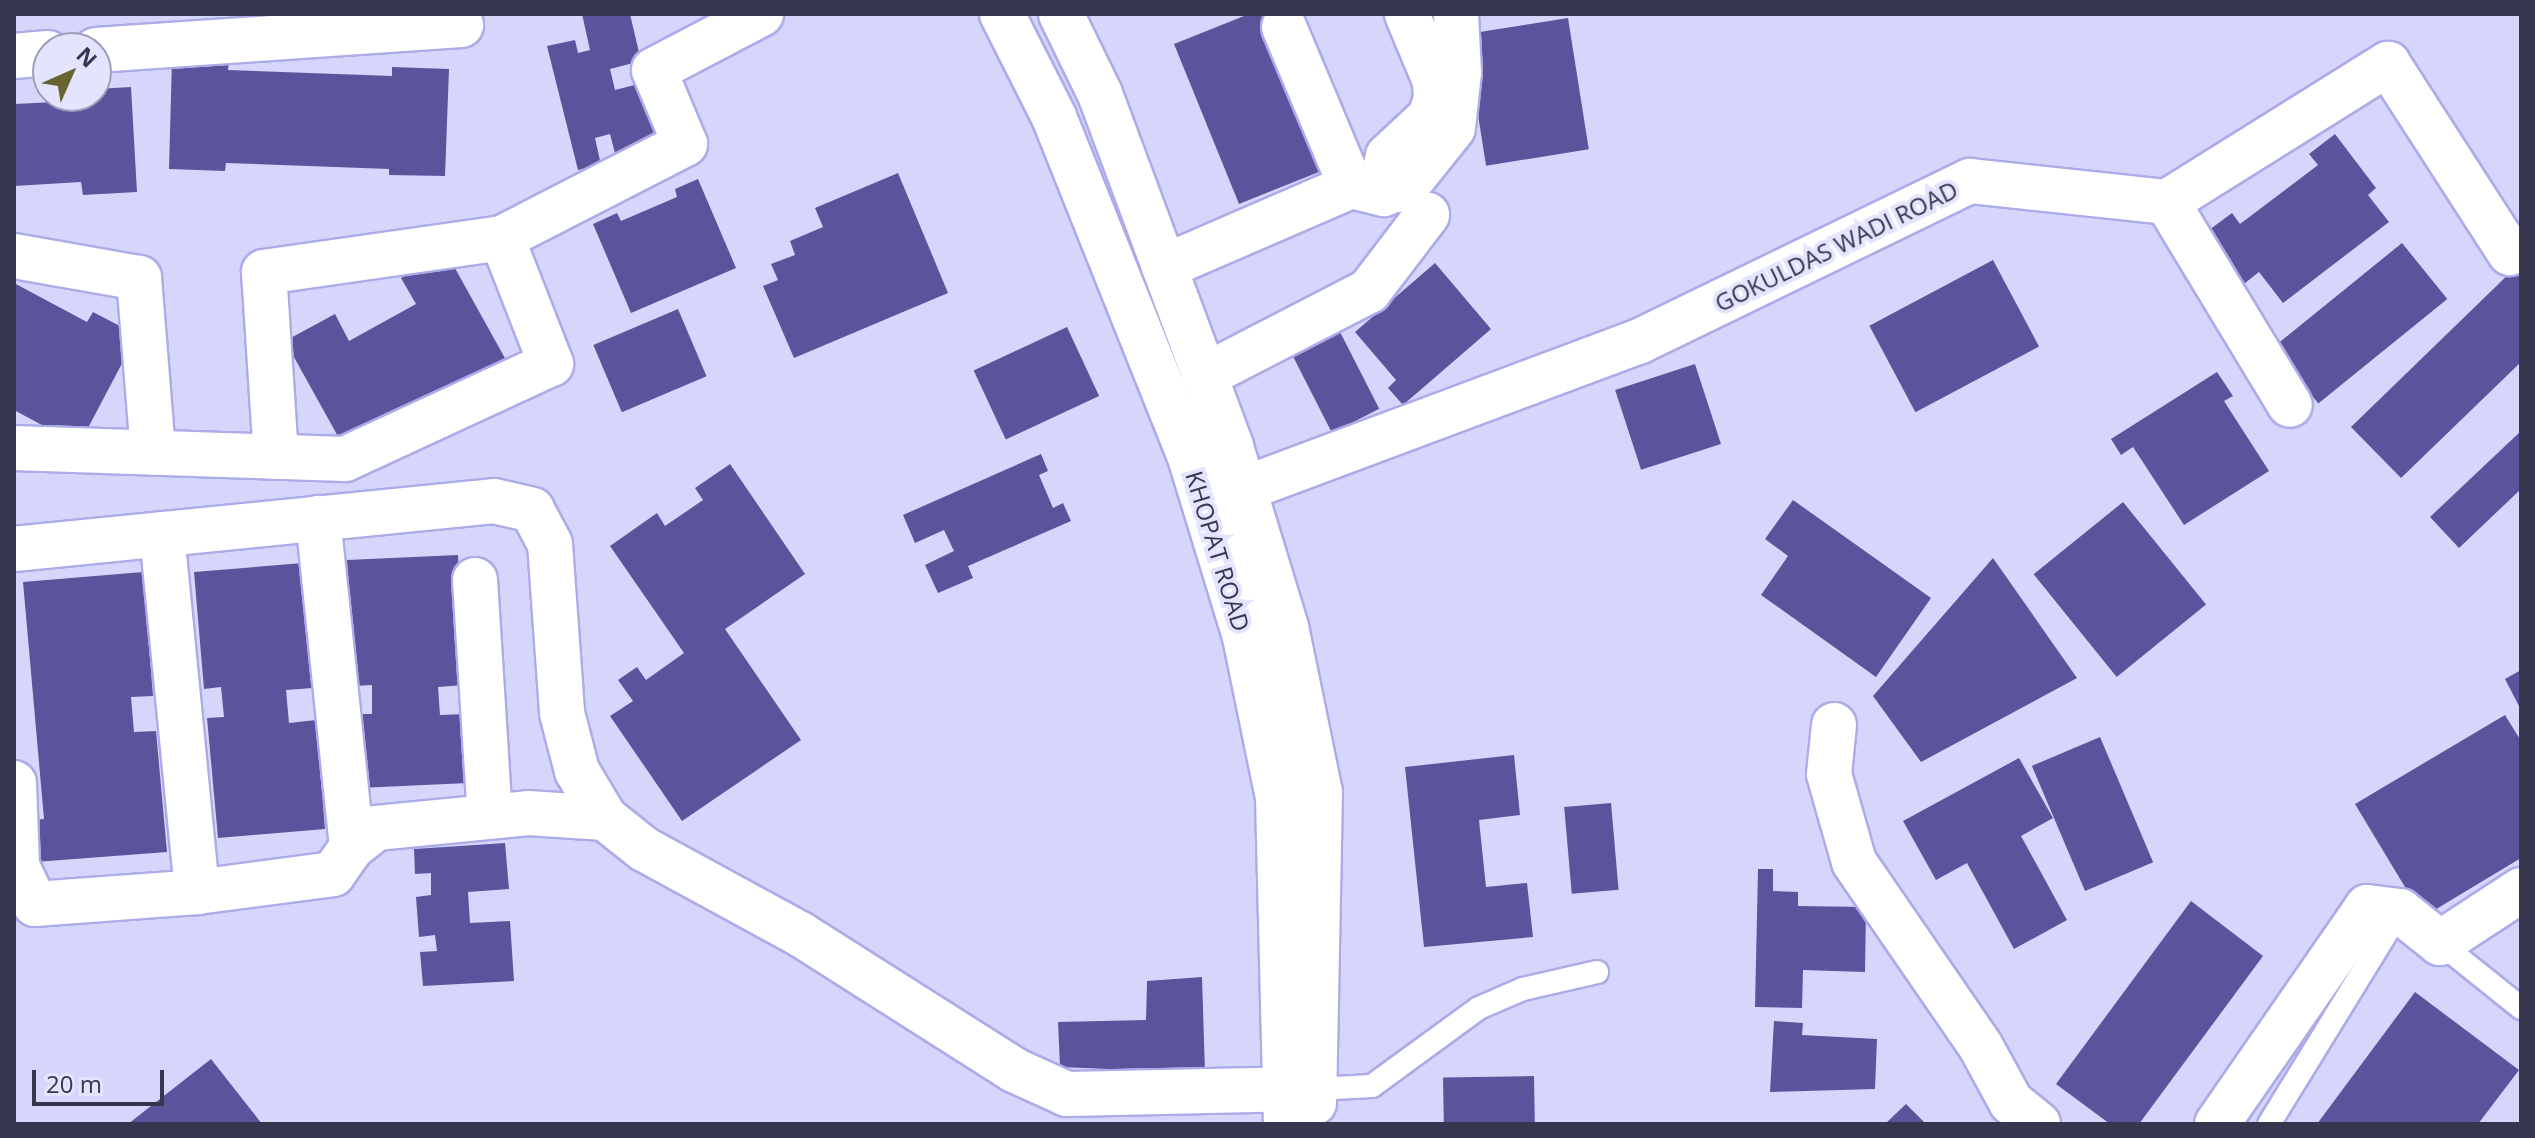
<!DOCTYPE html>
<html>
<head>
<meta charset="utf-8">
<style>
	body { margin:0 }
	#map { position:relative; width:2535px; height:1138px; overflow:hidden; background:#d6d6fc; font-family:"Open Sans",sans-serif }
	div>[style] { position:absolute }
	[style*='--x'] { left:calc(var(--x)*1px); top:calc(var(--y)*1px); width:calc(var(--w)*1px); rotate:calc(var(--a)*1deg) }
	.building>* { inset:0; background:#5b549d; transform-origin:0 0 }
	.roads { filter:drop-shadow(2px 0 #adabe8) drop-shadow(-2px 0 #adabe8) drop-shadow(0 2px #adabe8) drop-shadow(0 -2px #adabe8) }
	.lane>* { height:22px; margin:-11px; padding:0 11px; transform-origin:11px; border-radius:11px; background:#fff }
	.street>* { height:44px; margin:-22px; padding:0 22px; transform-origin:22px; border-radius:22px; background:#fff }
	.secondary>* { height:44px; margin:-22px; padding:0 22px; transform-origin:22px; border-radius:22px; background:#fff }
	span { translate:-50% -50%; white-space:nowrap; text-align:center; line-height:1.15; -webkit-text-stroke:8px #e4e4fe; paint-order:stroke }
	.street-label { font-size:24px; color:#37364f }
	.frame { position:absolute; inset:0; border:16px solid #37364f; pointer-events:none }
	.north { position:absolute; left:32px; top:32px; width:80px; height:80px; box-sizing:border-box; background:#e4e4fe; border:2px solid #9f9eb8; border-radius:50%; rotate:45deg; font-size:22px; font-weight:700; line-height:32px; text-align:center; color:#37364f }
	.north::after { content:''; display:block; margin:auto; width:28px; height:36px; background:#676430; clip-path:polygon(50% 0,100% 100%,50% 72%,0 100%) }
	.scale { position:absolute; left:32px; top:1070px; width:132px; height:36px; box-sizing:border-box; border:4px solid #37364f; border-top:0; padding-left:10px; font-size:24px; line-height:28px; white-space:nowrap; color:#37364f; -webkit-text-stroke:6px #e4e4fe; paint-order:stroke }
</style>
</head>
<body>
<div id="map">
	<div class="building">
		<i style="clip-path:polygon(582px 14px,630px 14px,641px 61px,610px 69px,615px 90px,646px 82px,663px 150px,617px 161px,610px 134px,595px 138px,601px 165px,578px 170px,547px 46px,575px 40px,578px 53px,590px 50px)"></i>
		<i style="clip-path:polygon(1249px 14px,1261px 14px,1324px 170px,1239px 204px,1174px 44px)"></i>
		<i style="left:1568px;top:18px;width:133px;height:104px;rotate:81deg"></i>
		<i style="clip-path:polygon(172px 59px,229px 61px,228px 70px,392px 76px,392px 67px,449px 69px,445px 176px,389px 175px,389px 169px,226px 163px,225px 171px,169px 169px)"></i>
		<i style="clip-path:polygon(131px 87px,137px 192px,83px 195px,81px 182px,14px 186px,14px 104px,76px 101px,76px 96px,96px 96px,96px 89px)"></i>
		<i style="clip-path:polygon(2335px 134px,2376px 188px,2368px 195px,2389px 222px,2283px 303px,2259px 272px,2240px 287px,2201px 236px,2232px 213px,2240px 224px,2318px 165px,2309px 154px)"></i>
		<i style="clip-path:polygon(898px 173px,948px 293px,794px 358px,763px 286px,778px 280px,771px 264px,795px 255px,790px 241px,823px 227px,815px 208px)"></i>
		<i style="clip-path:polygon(698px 179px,736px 268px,631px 313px,593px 224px,617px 213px,621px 221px,677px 197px,675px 189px)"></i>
		<i style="left:2402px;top:243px;width:72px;height:166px;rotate:51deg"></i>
		<i style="clip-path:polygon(446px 252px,506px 360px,345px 449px,285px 341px,335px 314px,349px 341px,416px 304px,401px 278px)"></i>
		<i style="left:1993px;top:260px;width:98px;height:140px;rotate:62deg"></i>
		<i style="clip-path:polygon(1435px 263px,1491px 329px,1403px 405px,1388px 388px,1396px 380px,1355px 332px)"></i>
		<i style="clip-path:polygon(2516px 267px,2521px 272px,2521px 362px,2401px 478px,2351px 427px)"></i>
		<i style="clip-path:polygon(14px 283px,87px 322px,93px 312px,137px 335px,79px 445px,14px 410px)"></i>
		<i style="left:678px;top:309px;width:73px;height:92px;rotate:67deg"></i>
		<i style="left:1337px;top:326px;width:93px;height:53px;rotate:63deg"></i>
		<i style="left:1067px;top:327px;width:76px;height:103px;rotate:65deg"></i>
		<i style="left:1695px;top:364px;width:84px;height:84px;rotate:72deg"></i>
		<i style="clip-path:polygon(2217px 372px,2233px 396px,2224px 401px,2269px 471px,2184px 525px,2133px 447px,2121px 455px,2111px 439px)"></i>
		<i style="clip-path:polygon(2521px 431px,2521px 489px,2459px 548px,2430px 517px)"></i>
		<i style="clip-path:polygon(1041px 454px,1048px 471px,1039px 475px,1053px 508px,1063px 503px,1071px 521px,968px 566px,973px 578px,938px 593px,925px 565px,954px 551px,944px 530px,915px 543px,903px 515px)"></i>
		<i style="clip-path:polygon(730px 464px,805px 574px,725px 629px,801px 740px,682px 821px,610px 716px,633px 701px,618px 680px,637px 667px,646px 680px,684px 653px,610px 546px,657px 513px,665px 526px,703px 500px,695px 488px)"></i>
		<i style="clip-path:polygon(1793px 500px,1931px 598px,1876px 677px,1761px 595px,1788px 556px,1765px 539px)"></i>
		<i style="left:2123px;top:502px;width:132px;height:115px;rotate:51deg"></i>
		<i style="clip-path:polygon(458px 555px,464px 685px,438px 687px,440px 715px,465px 714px,468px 783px,359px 788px,355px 714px,372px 714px,372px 685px,354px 686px,347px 560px)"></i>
		<i style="clip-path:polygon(1993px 558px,2077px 678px,1921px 762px,1873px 696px)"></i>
		<i style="clip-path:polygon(303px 563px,313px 688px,286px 690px,289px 723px,316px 720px,325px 829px,218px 838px,207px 718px,224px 717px,221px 687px,204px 689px,194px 572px)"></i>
		<i style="clip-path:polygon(143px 572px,153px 696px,131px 697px,134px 732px,156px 731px,167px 852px,35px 862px,32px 820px,44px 819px,23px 582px)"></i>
		<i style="clip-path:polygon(2521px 670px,2521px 710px,2505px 679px)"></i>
		<i style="clip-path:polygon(2505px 715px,2521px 741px,2521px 858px,2423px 917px,2355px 804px)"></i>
		<i style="left:2100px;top:737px;width:136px;height:74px;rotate:67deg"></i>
		<i style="clip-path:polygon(1514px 755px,1520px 815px,1479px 820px,1486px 887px,1527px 883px,1533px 937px,1424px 947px,1405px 767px)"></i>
		<i style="clip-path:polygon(2019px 758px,2053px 818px,2021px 836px,2067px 920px,2014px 949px,1967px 863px,1936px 880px,1903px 821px)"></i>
		<i style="left:1611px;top:803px;width:87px;height:47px;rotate:85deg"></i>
		<i style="clip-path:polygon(505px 843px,509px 889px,468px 892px,470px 923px,510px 921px,514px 981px,423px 986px,420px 952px,437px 951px,435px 935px,419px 937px,416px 897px,431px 895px,431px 873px,415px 874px,414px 849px)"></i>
		<i style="clip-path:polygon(1758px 869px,1773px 869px,1773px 891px,1798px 892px,1798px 906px,1866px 907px,1865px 972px,1803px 970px,1802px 1008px,1755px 1007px)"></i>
		<i style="clip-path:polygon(2191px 901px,2263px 956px,2139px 1124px,2110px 1124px,2056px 1084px)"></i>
		<i style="clip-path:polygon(1202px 977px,1205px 1073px,1060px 1067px,1058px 1022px,1146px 1020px,1147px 981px)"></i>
		<i style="clip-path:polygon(2415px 992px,2519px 1070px,2478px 1124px,2317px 1124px)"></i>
		<i style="clip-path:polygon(1774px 1021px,1803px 1023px,1802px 1035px,1877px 1039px,1875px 1089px,1770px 1092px)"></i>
		<i style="clip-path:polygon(211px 1059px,262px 1124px,128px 1124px)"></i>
		<i style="left:1534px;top:1076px;width:48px;height:91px;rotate:89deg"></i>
		<i style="clip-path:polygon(1906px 1104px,1926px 1124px,1885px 1124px)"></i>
	</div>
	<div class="roads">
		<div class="lane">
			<i style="--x:2440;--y:943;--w:104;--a:38.7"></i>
			<i style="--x:1315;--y:1089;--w:57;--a:-3"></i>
			<i style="--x:1372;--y:1086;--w:132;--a:-36.1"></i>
			<i style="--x:1479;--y:1008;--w:48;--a:-23.4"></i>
			<i style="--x:1523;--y:989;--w:76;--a:-12.9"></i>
			<i style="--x:2269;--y:1124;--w:250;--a:-58.4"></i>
		</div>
		<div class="street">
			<i style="--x:1284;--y:27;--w:173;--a:67.2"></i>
			<i style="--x:96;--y:50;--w:366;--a:-3.9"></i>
			<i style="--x:14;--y:56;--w:34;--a:-5"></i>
			<i style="--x:1398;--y:190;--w:27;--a:-117"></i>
			<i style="--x:1386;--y:166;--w:10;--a:-79"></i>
			<i style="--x:1388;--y:156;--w:57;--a:-42.9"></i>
			<i style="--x:1430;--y:117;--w:19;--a:-72"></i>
			<i style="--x:1436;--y:99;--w:18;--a:-93"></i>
			<i style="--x:1435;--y:81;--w:73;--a:-112.7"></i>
			<i style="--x:2167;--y:202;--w:237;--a:58.8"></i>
			<i style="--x:14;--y:256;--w:127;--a:10"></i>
			<i style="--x:139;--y:278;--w:175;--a:85.4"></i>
			<i style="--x:1164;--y:267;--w:204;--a:-23.4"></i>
			<i style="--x:1351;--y:186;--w:34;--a:14"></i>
			<i style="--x:1384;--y:194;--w:27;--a:-24"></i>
			<i style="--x:1409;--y:183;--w:70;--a:-51.3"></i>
			<i style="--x:1453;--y:128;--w:56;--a:-83.9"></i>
			<i style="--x:1459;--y:72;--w:58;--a:-93"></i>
			<i style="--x:1204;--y:376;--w:186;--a:-27.3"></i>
			<i style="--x:1369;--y:291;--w:96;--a:-52.7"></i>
			<i style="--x:14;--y:448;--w:331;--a:1.9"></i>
			<i style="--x:345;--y:459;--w:227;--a:-24.8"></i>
			<i style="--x:551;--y:364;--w:135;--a:-111.3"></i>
			<i style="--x:502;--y:238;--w:206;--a:-27.2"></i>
			<i style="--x:685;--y:144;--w:80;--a:-112.7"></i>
			<i style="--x:654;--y:70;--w:121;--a:-27.6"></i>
			<i style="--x:276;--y:457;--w:185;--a:-93.7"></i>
			<i style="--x:264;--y:272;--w:240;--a:-8.1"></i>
			<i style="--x:1244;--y:489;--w:421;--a:-20.5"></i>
			<i style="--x:1638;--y:342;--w:369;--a:-25.9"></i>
			<i style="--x:1970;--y:181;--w:198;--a:6.1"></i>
			<i style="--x:2167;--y:202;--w:261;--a:-32"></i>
			<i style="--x:2388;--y:64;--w:225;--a:57.2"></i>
			<i style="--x:318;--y:518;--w:331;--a:84.1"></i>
			<i style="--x:162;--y:534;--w:360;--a:84.4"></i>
			<i style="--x:14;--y:549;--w:482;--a:-5.7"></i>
			<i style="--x:494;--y:501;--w:39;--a:13"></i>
			<i style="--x:532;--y:510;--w:38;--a:62"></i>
			<i style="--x:550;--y:544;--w:169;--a:85.9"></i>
			<i style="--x:562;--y:713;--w:60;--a:75.5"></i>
			<i style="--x:577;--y:771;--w:55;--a:59.2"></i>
			<i style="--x:605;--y:818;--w:50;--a:38.5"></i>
			<i style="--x:644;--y:849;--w:178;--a:28.6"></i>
			<i style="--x:800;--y:934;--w:254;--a:32.4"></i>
			<i style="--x:1014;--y:1070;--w:58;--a:24.4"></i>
			<i style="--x:1067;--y:1094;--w:248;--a:-1.2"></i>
			<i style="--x:475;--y:580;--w:237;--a:86.4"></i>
			<i style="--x:1834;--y:725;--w:49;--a:95.8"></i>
			<i style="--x:1829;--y:774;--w:91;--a:74.1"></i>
			<i style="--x:1854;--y:862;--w:224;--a:55.5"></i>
			<i style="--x:1981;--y:1047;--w:63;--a:61.4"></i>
			<i style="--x:2011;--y:1102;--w:35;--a:39"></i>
			<i style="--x:14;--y:783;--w:83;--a:87.9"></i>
			<i style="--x:17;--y:866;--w:42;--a:64.7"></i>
			<i style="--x:35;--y:904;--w:162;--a:-4.2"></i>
			<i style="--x:197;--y:892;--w:137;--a:-7.5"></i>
			<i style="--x:333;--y:874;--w:33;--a:-55"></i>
			<i style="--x:352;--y:847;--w:31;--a:-38"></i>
			<i style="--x:376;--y:828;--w:153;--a:-5.6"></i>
			<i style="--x:528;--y:813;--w:77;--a:3.7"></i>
			<i style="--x:2217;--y:1124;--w:264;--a:-55.3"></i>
			<i style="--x:2367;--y:907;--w:33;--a:7"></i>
			<i style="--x:2400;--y:911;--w:51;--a:38.7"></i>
			<i style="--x:2440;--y:943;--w:97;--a:-33.2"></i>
		</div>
		<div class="secondary">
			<i style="--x:1002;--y:14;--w:115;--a:63.2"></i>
			<i style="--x:1054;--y:117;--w:369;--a:68.2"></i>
			<i style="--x:1191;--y:460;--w:185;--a:73"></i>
			<i style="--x:1245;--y:637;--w:164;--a:78.4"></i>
			<i style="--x:1278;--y:798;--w:326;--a:88.6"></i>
			<i style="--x:1061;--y:14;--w:89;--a:64"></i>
			<i style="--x:1100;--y:94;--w:377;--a:69.6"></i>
			<i style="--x:1231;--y:447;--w:188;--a:73"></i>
			<i style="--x:1286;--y:627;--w:168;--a:78.4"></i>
			<i style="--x:1320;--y:792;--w:311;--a:91.1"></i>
		</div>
	</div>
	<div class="street-label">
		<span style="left:1836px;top:246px;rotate:-26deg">GOKULDAS WADI ROAD</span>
		<span style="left:1218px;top:551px;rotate:73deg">KHOPAT ROAD</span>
	</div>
	<div class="frame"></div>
	<div class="north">N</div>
	<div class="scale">20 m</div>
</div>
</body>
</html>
